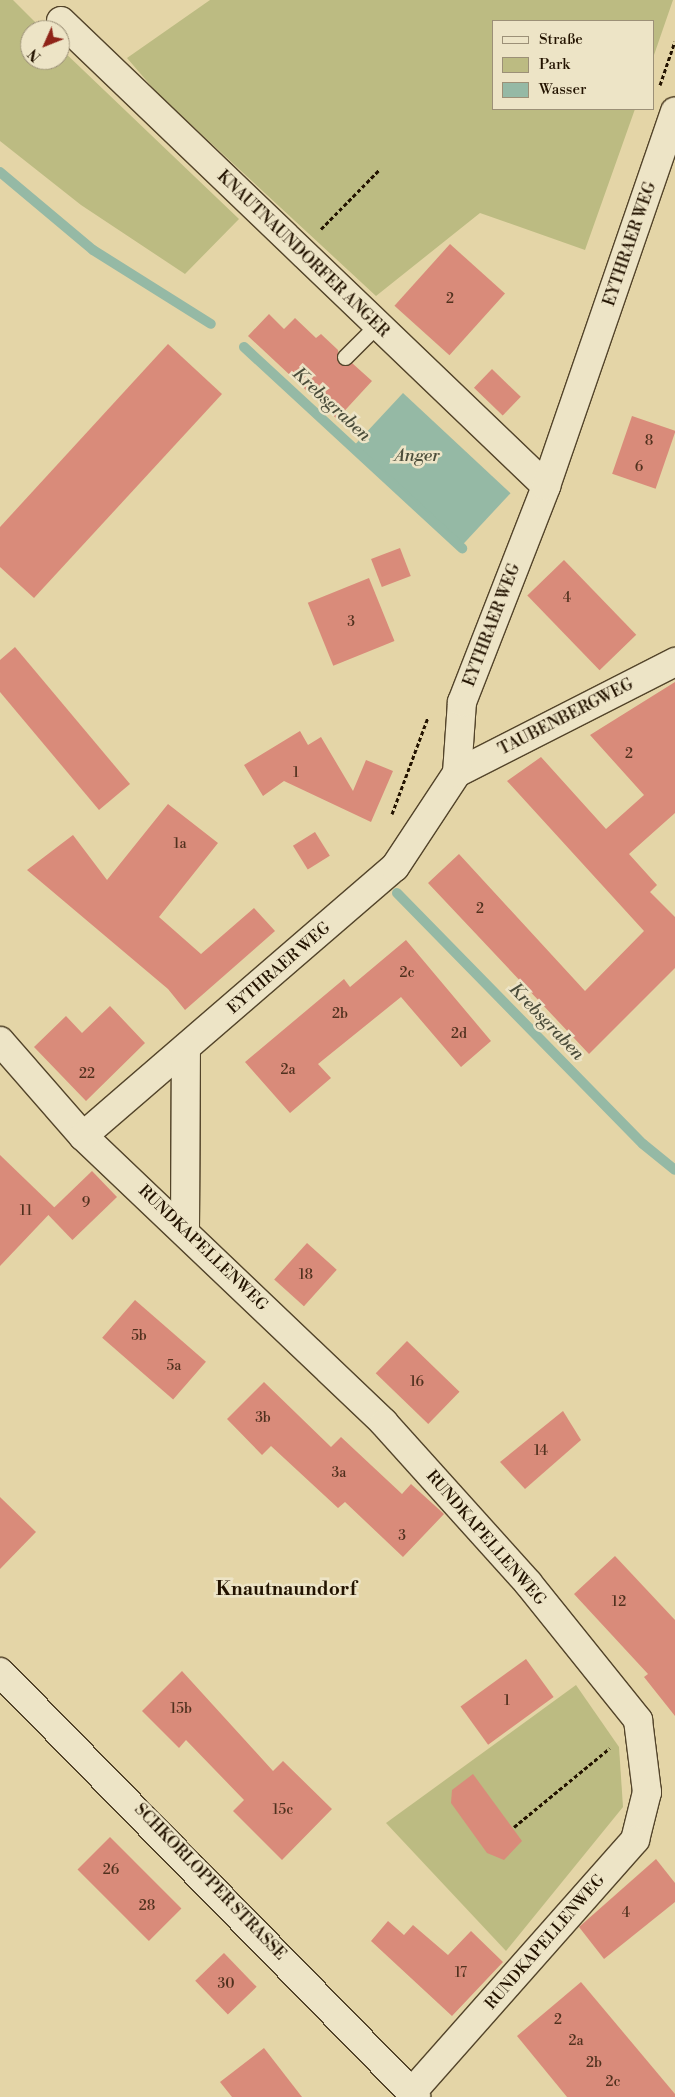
<!DOCTYPE html>
<html>
<head>
<meta charset="utf-8">
<style>
	body { margin:0 }
	#map { position:relative; width:675px; height:2097px; overflow:hidden; background:#e4d5a7; font-family:"Libre Bodoni",serif }
	div>[style] { position:absolute }
	[style*='--x'] { left:calc(var(--x)*1px); top:calc(var(--y)*1px); width:calc(var(--w)*1px); rotate:calc(var(--a)*1deg) }
	.green>* { inset:0; background:#bcbb82 }
	.water>* { inset:0; background:#95b9a5; transform-origin:0 0 }
	.stream>* { height:10px; margin:-5px; padding:0 5px; transform-origin:5px; border-radius:5px; background:#95b9a5 }
	.building>* { inset:0; background:#d98b7a; transform-origin:0 0 }
	.path>* { height:3px; margin-top:-1.5px; transform-origin:0; background:repeating-linear-gradient(90deg,#231300 0 4px,transparent 0 6.5px) }
	.roads { filter:drop-shadow(1px 0 #53442a) drop-shadow(-1px 0 #53442a) drop-shadow(0 1px #53442a) drop-shadow(0 -1px #53442a) }
	.lane>* { height:15px; margin:-7.5px; padding:0 7.5px; transform-origin:7.5px; border-radius:7.5px; background:#ede4c6 }
	.street>* { height:28px; margin:-14px; padding:0 14px; transform-origin:14px; border-radius:14px; background:#ede4c6 }
	span { translate:-50% -50%; white-space:nowrap; text-align:center; line-height:1.15; -webkit-text-stroke:5px #ede4c6; paint-order:stroke }
	.number-label { font-size:14px; color:#50311e }
	.number-label span { -webkit-text-stroke-width:0 }
	.street-label { font-size:16px; color:#231300 }
	.water-label { font-size:18px; color:#4b4d3a; font-style:italic }
	.quarter-label { font-size:19px; color:#231300; font-weight:700 }
	.legend { position:absolute; left:492px; top:20px; width:162px; height:90px; box-sizing:border-box; background:#ede4c6; border:1px solid #9c9077; margin:0; padding:6px 9px; list-style:none; font-size:15px; color:#231300 }
	.legend li { display:flex; align-items:center; gap:10px; height:25px }
	.legend b { width:25px; border:1px solid #9c9077 }
	.north { position:absolute; left:20px; top:20px; width:50px; height:50px; box-sizing:border-box; background:#ede4c6; border:1px solid #9c9077; border-radius:50%; rotate:226deg; font-size:14px; font-weight:700; line-height:20px; text-align:center; color:#231300 }
	.north::after { content:''; display:block; margin:auto; width:18px; height:22px; background:#8f2418; clip-path:polygon(50% 0,100% 100%,50% 72%,0 100%) }
</style>
</head>
<body>
<div id="map">
	<div class="green">
		<i style="clip-path:polygon(0 0,13px 0,43px 30px,30px 30px,30px 60px,60px 60px,60px 48px,239px 219px,185px 274px,81px 205px,0 141px)"></i>
		<i style="clip-path:polygon(210px 0,673px 0,654px 55px,654px 21px,494px 21px,494px 109px,635px 109px,585px 250px,480px 213px,376px 296px,158px 94px,127px 58px)"></i>
		<i style="clip-path:polygon(576px 1685px,619px 1747px,623px 1807px,506px 1951px,386px 1823px)"></i>
	</div>
	<div class="water">
		<i style="left:403px;top:393px;width:147px;height:73px;rotate:43deg"></i>
	</div>
	<div class="stream">
		<i style="--x:0;--y:172;--w:121;--a:40"></i>
		<i style="--x:93;--y:250;--w:139;--a:32.1"></i>
		<i style="--x:244;--y:347;--w:297;--a:42.7"></i>
		<i style="--x:397;--y:893;--w:351;--a:45.6"></i>
		<i style="--x:643;--y:1144;--w:41;--a:39.1"></i>
	</div>
	<div class="building">
		<i style="left:450px;top:244px;width:74px;height:83px;rotate:42deg"></i>
		<i style="clip-path:polygon(269px 314px,284px 329px,295px 318px,316px 338px,321px 334px,338px 350px,339px 364px,352px 363px,372px 381px,337px 419px,248px 336px)"></i>
		<i style="clip-path:polygon(168px 344px,222px 394px,34px 598px,0 567px,0 527px)"></i>
		<i style="left:492px;top:369px;width:40px;height:26px;rotate:44deg"></i>
		<i style="left:632px;top:416px;width:46px;height:61px;rotate:19deg"></i>
		<i style="left:400px;top:548px;width:30px;height:31px;rotate:69deg"></i>
		<i style="left:564px;top:560px;width:104px;height:51px;rotate:46deg"></i>
		<i style="left:369px;top:578px;width:68px;height:66px;rotate:68deg"></i>
		<i style="clip-path:polygon(15px 647px,130px 784px,99px 810px,0 692px,0 660px)"></i>
		<i style="clip-path:polygon(675px 682px,675px 813px,629px 854px,657px 885px,650px 892px,675px 917px,675px 968px,589px 1054px,428px 883px,459px 854px,585px 991px,644px 931px,507px 781px,541px 757px,606px 829px,644px 795px,590px 735px)"></i>
		<i style="clip-path:polygon(300px 731px,308px 745px,321px 737px,353px 791px,366px 760px,393px 771px,371px 822px,284px 781px,263px 796px,244px 765px)"></i>
		<i style="clip-path:polygon(168px 804px,218px 843px,159px 917px,201px 954px,254px 908px,275px 931px,185px 1010px,168px 989px,27px 870px,73px 835px,107px 880px)"></i>
		<i style="left:315px;top:832px;width:28px;height:26px;rotate:58deg"></i>
		<i style="clip-path:polygon(406px 940px,491px 1041px,461px 1067px,401px 997px,318px 1064px,331px 1078px,290px 1113px,245px 1062px,344px 979px,350px 987px)"></i>
		<i style="clip-path:polygon(110px 1006px,145px 1043px,86px 1101px,34px 1047px,66px 1016px,82px 1033px)"></i>
		<i style="clip-path:polygon(0 1155px,55px 1208px,0 1266px)"></i>
		<i style="left:92px;top:1171px;width:36px;height:62px;rotate:46deg"></i>
		<i style="left:307px;top:1243px;width:40px;height:49px;rotate:42deg"></i>
		<i style="left:135px;top:1300px;width:94px;height:50px;rotate:41deg"></i>
		<i style="left:407px;top:1341px;width:73px;height:45px;rotate:44deg"></i>
		<i style="clip-path:polygon(264px 1382px,331px 1447px,341px 1437px,402px 1494px,411px 1484px,444px 1514px,403px 1557px,345px 1502px,338px 1508px,271px 1446px,262px 1455px,227px 1419px)"></i>
		<i style="clip-path:polygon(563px 1411px,581px 1440px,525px 1489px,500px 1462px)"></i>
		<i style="clip-path:polygon(0 1497px,36px 1532px,0 1569px)"></i>
		<i style="clip-path:polygon(615px 1556px,675px 1620px,675px 1716px,644px 1677px,648px 1674px,574px 1594px)"></i>
		<i style="left:526px;top:1659px;width:47px;height:81px;rotate:54deg"></i>
		<i style="clip-path:polygon(182px 1671px,273px 1771px,283px 1761px,332px 1809px,282px 1860px,233px 1811px,244px 1800px,186px 1740px,179px 1748px,142px 1711px)"></i>
		<i style="clip-path:polygon(473px 1774px,522px 1841px,504px 1860px,487px 1853px,451px 1803px,452px 1790px)"></i>
		<i style="left:110px;top:1837px;width:101px;height:46px;rotate:45deg"></i>
		<i style="clip-path:polygon(656px 1859px,675px 1883px,675px 1902px,604px 1959px,579px 1927px)"></i>
		<i style="clip-path:polygon(388px 1921px,404px 1935px,413px 1925px,448px 1955px,471px 1931px,503px 1962px,452px 2016px,371px 1941px)"></i>
		<i style="left:224px;top:1953px;width:47px;height:40px;rotate:46deg"></i>
		<i style="clip-path:polygon(581px 1982px,675px 2094px,675px 2097px,567px 2097px,517px 2036px)"></i>
		<i style="clip-path:polygon(264px 2048px,302px 2097px,232px 2097px,220px 2082px)"></i>
	</div>
	<div class="path">
		<i style="--x:660;--y:85;--w:46;--a:-71.2"></i>
		<i style="--x:321;--y:229;--w:84;--a:-45.5"></i>
		<i style="--x:392;--y:814;--w:103;--a:-69.6"></i>
		<i style="--x:514;--y:1827;--w:124;--a:-39.5"></i>
	</div>
	<div class="roads">
		<div class="lane">
			<i style="--x:345;--y:357;--w:45;--a:-45"></i>
		</div>
		<div class="street">
			<i style="--x:61;--y:21;--w:672;--a:43.79"></i>
			<i style="--x:457;--y:773;--w:245;--a:-27"></i>
			<i style="--x:0;--y:1041;--w:126;--a:48.9"></i>
			<i style="--x:83;--y:1136;--w:416;--a:43.6"></i>
			<i style="--x:384;--y:1423;--w:215;--a:48"></i>
			<i style="--x:528;--y:1583;--w:176;--a:51.2"></i>
			<i style="--x:638;--y:1720;--w:73;--a:82.9"></i>
			<i style="--x:647;--y:1792;--w:49;--a:104"></i>
			<i style="--x:635;--y:1840;--w:337;--a:131.5"></i>
			<i style="--x:83;--y:1136;--w:412;--a:-40.8"></i>
			<i style="--x:395;--y:867;--w:113;--a:-56.6"></i>
			<i style="--x:457;--y:773;--w:71;--a:-86"></i>
			<i style="--x:462;--y:702;--w:232;--a:-68.7"></i>
			<i style="--x:546;--y:486;--w:396;--a:-71"></i>
			<i style="--x:185;--y:1229;--w:180;--a:-89.7"></i>
			<i style="--x:0;--y:1672;--w:595;--a:45.61"></i>
		</div>
	</div>
	<div class="number-label">
		<span style="left:450px;top:299px">2</span>
		<span style="left:649px;top:441px">8</span>
		<span style="left:639px;top:467px">6</span>
		<span style="left:567px;top:598px">4</span>
		<span style="left:351px;top:622px">3</span>
		<span style="left:629px;top:754px">2</span>
		<span style="left:296px;top:773px">1</span>
		<span style="left:180px;top:844px">1a</span>
		<span style="left:480px;top:909px">2</span>
		<span style="left:407px;top:973px">2c</span>
		<span style="left:340px;top:1014px">2b</span>
		<span style="left:459px;top:1034px">2d</span>
		<span style="left:288px;top:1070px">2a</span>
		<span style="left:87px;top:1074px">22</span>
		<span style="left:86px;top:1203px">9</span>
		<span style="left:26px;top:1211px">11</span>
		<span style="left:306px;top:1275px">18</span>
		<span style="left:139px;top:1336px">5b</span>
		<span style="left:174px;top:1366px">5a</span>
		<span style="left:417px;top:1382px">16</span>
		<span style="left:263px;top:1418px">3b</span>
		<span style="left:541px;top:1451px">14</span>
		<span style="left:339px;top:1473px">3a</span>
		<span style="left:402px;top:1536px">3</span>
		<span style="left:619px;top:1602px">12</span>
		<span style="left:507px;top:1701px">1</span>
		<span style="left:181px;top:1709px">15b</span>
		<span style="left:283px;top:1810px">15c</span>
		<span style="left:111px;top:1870px">26</span>
		<span style="left:147px;top:1906px">28</span>
		<span style="left:626px;top:1913px">4</span>
		<span style="left:461px;top:1973px">17</span>
		<span style="left:226px;top:1984px">30</span>
		<span style="left:558px;top:2020px">2</span>
		<span style="left:576px;top:2041px">2a</span>
		<span style="left:594px;top:2063px">2b</span>
		<span style="left:613px;top:2082px">2c</span>
	</div>
	<div class="street-label">
		<span style="left:630px;top:244px;rotate:-71deg">EYTHRAER WEG</span>
		<span style="left:303px;top:254px;rotate:44deg">KNAUTNAUNDORFER ANGER</span>
		<span style="left:492px;top:625px;rotate:-69deg">EYTHRAER WEG</span>
		<span style="left:566px;top:717px;rotate:-27deg">TAUBENBERGWEG</span>
		<span style="left:279px;top:968px;rotate:-41deg">EYTHRAER WEG</span>
		<span style="left:203px;top:1248px;rotate:44deg">RUNDKAPELLENWEG</span>
		<span style="left:486px;top:1538px;rotate:49deg">RUNDKAPELLENWEG</span>
		<span style="left:210px;top:1882px;rotate:46deg">SCHKORLOPPER STRASSE</span>
		<span style="left:545px;top:1942px;rotate:-49deg">RUNDKAPELLENWEG</span>
	</div>
	<div class="water-label">
		<span style="left:331px;top:405px;rotate:43deg">Krebsgraben</span>
		<span style="left:417px;top:456px">Anger</span>
		<span style="left:546px;top:1022px;rotate:46deg">Krebsgraben</span>
	</div>
	<div class="quarter-label">
		<span style="left:286px;top:1590px">Knautnaundorf</span>
	</div>
	<ul class="legend">
	<li><b style="height:6px;background:#ede4c6"></b>Straße</li>
	<li><b style="height:14px;background:#bcbb82"></b>Park</li>
	<li><b style="height:14px;background:#95b9a5"></b>Wasser</li>
	</ul>
	<div class="north">N</div>
</div>
</body>
</html>
